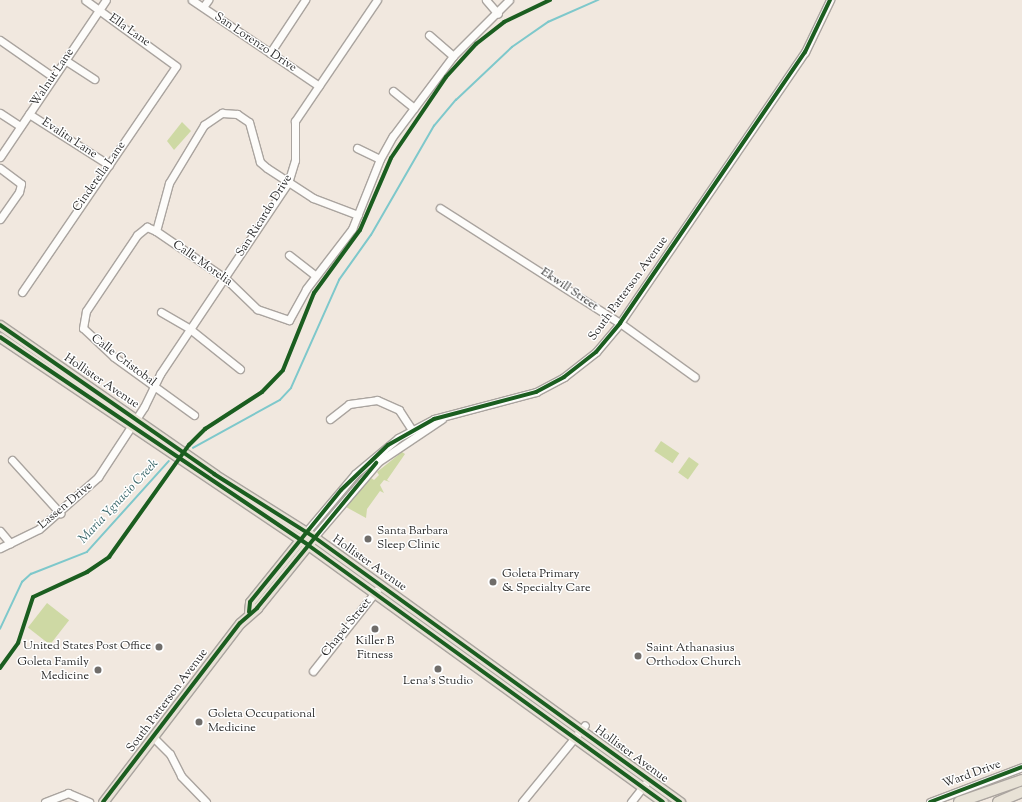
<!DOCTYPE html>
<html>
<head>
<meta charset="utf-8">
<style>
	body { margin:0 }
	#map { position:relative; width:1022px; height:802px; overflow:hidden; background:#f1e8df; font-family:"Sorts Mill Goudy",serif }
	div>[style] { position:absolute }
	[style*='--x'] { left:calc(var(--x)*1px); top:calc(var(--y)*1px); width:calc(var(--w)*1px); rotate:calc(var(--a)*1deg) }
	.green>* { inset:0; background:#ced9a4; transform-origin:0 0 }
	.stream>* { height:1.5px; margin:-0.75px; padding:0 0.75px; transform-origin:0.75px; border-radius:0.75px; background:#7ec8cb }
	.roads { filter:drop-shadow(1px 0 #aaa49f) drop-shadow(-1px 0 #aaa49f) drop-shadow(0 1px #aaa49f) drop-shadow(0 -1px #aaa49f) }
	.minor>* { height:7px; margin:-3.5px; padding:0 3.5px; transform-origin:3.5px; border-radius:3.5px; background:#fdfcfa }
	.major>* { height:9px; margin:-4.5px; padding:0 4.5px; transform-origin:4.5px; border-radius:4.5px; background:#e8e2d6 }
	.highway>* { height:10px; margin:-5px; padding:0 5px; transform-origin:5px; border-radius:5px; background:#e8e2d6 }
	.cycleway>* { height:4px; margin:-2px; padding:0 2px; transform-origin:2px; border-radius:2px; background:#1b5e20 }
	.dots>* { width:11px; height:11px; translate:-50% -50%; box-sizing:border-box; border:2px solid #fff; border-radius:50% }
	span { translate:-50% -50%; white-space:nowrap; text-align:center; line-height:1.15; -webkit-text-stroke:3px #fff; paint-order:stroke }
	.street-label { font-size:12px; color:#2b2b2b }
	.poi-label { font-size:12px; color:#2b2b2b }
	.left { translate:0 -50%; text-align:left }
	.right { translate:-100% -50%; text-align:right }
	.water-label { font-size:13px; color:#386568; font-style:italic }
</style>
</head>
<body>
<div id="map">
	<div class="green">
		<i style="clip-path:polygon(182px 122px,191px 131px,174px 150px,167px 141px)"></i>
		<i style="left:661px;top:441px;width:22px;height:12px;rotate:34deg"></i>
		<i style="clip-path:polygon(402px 452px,405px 454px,387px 480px,390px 482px,384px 480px,380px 485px,384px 493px,380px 491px,367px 509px,366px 518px,346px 507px,371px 478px,374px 480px,379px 475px,377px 472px)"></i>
		<i style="left:689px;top:457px;width:12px;height:19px;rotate:35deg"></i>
		<i style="left:47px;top:603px;width:28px;height:31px;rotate:38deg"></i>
	</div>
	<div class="stream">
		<i style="--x:193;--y:448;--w:99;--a:-28.9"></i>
		<i style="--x:280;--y:400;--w:16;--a:-47"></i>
		<i style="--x:291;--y:388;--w:118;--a:-66"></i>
		<i style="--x:339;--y:280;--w:55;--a:-54.6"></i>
		<i style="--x:371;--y:235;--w:126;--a:-60"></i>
		<i style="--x:434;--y:126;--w:34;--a:-50"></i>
		<i style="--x:456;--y:100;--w:77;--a:-43.4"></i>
		<i style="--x:512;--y:47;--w:44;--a:-34.8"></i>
		<i style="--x:548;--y:22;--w:55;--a:-23.7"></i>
		<i style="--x:0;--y:629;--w:52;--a:-64.9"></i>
		<i style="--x:22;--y:582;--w:12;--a:-42"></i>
		<i style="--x:31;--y:574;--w:60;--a:-21.4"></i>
		<i style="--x:87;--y:552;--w:122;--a:-48"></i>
	</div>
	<div class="roads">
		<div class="minor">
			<i style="--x:192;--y:0;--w:153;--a:34.1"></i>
			<i style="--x:486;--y:0;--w:18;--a:49"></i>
			<i style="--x:203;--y:7;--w:9;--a:-54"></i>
			<i style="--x:429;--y:35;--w:32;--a:41"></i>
			<i style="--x:0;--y:40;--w:65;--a:34.9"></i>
			<i style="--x:270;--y:53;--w:64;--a:-56.6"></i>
			<i style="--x:65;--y:60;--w:35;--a:33"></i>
			<i style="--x:393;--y:91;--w:27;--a:39"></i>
			<i style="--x:0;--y:113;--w:24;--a:33"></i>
			<i style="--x:29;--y:114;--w:95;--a:32.5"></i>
			<i style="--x:357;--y:148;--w:25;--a:26"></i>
			<i style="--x:0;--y:157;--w:189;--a:-56"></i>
			<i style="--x:0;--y:168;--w:26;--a:37"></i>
			<i style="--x:21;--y:184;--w:8;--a:104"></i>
			<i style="--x:19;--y:192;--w:33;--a:125"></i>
			<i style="--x:440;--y:208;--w:214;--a:32.6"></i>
			<i style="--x:620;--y:323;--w:92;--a:35.8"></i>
			<i style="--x:156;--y:231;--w:50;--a:-74.8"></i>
			<i style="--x:169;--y:183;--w:68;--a:-58.9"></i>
			<i style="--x:204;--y:125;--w:22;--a:-34"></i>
			<i style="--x:222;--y:113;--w:15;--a:4"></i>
			<i style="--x:237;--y:114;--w:14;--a:34"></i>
			<i style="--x:249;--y:122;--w:41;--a:74.6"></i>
			<i style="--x:260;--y:162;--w:9;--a:41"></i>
			<i style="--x:267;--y:168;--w:55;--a:33.1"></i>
			<i style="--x:313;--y:198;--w:48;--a:20.7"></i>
			<i style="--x:289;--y:255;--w:33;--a:38"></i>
			<i style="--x:22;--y:292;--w:273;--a:-55.7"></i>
			<i style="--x:176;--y:66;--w:112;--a:-144"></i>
			<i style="--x:161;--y:312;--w:34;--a:30"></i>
			<i style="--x:190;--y:329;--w:64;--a:38.7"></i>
			<i style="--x:194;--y:415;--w:99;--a:-144.1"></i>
			<i style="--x:114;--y:357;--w:42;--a:-136.9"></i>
			<i style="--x:83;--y:328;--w:17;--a:-80"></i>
			<i style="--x:86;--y:311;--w:92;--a:-56.1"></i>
			<i style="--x:137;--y:235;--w:13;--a:-39"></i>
			<i style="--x:147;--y:227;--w:10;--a:24"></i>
			<i style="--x:156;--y:231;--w:83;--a:34.3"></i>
			<i style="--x:225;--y:278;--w:45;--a:44.1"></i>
			<i style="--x:257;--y:309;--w:34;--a:19"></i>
			<i style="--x:289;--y:320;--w:35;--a:-61"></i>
			<i style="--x:306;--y:289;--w:76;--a:-52.5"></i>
			<i style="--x:352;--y:229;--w:75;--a:-68.2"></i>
			<i style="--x:380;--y:159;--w:26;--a:-61"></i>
			<i style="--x:393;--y:136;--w:100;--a:-53.1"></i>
			<i style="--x:453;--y:56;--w:79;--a:-45"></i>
			<i style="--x:330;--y:419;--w:24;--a:-38"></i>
			<i style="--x:349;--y:404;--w:28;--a:-8"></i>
			<i style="--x:377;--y:400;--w:24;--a:24"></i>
			<i style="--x:399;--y:410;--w:24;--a:57"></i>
			<i style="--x:12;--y:460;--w:72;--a:47.8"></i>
			<i style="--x:0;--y:531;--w:16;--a:50"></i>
			<i style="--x:306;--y:532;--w:76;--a:-49.8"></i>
			<i style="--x:355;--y:474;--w:56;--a:-39.9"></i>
			<i style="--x:398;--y:438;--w:41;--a:-27.8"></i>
			<i style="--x:434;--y:419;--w:106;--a:-14.8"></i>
			<i style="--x:536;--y:392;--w:32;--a:-28"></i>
			<i style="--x:564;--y:377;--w:41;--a:-38"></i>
			<i style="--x:596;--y:352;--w:38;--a:-50"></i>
			<i style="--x:620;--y:323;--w:328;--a:-55.7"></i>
			<i style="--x:805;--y:52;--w:58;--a:-64.3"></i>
			<i style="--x:314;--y:537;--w:99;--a:-49.5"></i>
			<i style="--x:378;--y:462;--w:77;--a:-33.9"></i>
			<i style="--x:0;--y:548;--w:43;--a:-26"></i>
			<i style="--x:39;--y:529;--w:79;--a:-41.4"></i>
			<i style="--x:98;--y:477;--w:84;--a:-56.7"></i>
			<i style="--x:144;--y:407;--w:37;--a:-64"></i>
			<i style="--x:160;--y:374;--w:230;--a:-56.2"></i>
			<i style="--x:288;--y:183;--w:24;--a:-73"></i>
			<i style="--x:295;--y:160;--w:39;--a:-90"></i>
			<i style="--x:295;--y:121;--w:146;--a:-55.9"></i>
			<i style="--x:313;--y:671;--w:103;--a:-51.7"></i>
			<i style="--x:153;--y:737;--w:24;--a:45"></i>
			<i style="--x:170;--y:754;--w:25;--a:63"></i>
			<i style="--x:181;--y:776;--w:36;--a:46"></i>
			<i style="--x:45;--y:802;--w:25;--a:-21"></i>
			<i style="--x:68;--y:793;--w:23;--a:23"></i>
			<i style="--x:522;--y:802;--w:99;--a:-50.7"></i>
			<i style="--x:631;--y:802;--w:24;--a:-52"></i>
			<i style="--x:930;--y:802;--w:98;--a:-20.8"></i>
		</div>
		<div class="major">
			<i style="--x:0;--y:325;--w:261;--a:34.8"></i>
			<i style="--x:214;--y:474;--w:118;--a:32.2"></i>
			<i style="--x:314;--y:537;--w:452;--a:35.9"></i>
			<i style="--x:0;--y:337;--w:372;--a:34"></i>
			<i style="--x:308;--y:545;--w:438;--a:35.9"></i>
			<i style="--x:249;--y:612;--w:10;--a:-84"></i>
			<i style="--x:250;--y:602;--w:86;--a:-51.1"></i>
			<i style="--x:103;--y:802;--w:225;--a:-52.6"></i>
			<i style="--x:240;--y:623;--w:23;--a:-41"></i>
			<i style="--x:257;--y:608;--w:86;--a:-51.1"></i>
		</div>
		<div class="highway">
			<i style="--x:959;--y:802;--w:67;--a:-19.2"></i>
			<i style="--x:998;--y:802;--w:26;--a:-23"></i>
		</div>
	</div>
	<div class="cycleway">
		<i style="--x:0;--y:325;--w:261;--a:34.8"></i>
		<i style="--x:214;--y:474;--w:118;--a:32.2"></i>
		<i style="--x:314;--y:537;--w:452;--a:35.9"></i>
		<i style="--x:0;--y:337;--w:372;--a:34"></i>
		<i style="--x:308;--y:545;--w:438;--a:35.9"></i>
		<i style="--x:249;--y:612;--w:10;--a:-84"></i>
		<i style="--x:250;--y:602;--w:144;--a:-50.9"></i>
		<i style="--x:341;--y:490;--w:65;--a:-43.8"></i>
		<i style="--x:388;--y:445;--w:53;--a:-29.5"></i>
		<i style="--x:434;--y:419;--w:106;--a:-14.8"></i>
		<i style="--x:536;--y:392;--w:32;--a:-28"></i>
		<i style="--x:564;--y:377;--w:41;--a:-38"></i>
		<i style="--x:596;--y:352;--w:38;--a:-50"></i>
		<i style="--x:620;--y:323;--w:328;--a:-55.7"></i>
		<i style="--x:805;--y:52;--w:58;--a:-64.3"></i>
		<i style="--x:0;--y:668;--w:31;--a:-54"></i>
		<i style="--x:18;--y:643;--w:48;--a:-71.9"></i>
		<i style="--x:33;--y:597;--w:60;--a:-24.8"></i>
		<i style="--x:87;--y:572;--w:27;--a:-34"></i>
		<i style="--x:109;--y:557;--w:138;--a:-54.5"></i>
		<i style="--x:189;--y:445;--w:23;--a:-45"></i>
		<i style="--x:205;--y:429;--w:68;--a:-33"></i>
		<i style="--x:262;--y:392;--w:30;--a:-46"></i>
		<i style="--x:283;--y:370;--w:83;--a:-68.1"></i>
		<i style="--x:314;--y:293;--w:78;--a:-53.9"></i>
		<i style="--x:360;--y:230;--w:78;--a:-66.7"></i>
		<i style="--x:391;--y:158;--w:98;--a:-55.8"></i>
		<i style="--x:446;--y:77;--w:45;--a:-47.7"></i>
		<i style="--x:476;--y:44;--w:36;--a:-38"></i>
		<i style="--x:504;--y:22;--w:51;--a:-25.6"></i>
		<i style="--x:103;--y:802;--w:225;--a:-52.6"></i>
		<i style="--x:240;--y:623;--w:23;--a:-41"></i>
		<i style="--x:257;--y:608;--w:188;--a:-50.6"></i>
		<i style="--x:930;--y:802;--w:98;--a:-20.8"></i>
	</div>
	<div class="dots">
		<i style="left:368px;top:539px;background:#706d6a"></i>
		<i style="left:493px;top:582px;background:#706d6a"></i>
		<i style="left:375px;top:629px;background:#706d6a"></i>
		<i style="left:159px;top:647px;background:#706d6a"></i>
		<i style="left:638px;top:656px;background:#706d6a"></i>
		<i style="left:438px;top:669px;background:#706d6a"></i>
		<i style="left:98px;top:670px;background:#706d6a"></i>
		<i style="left:199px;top:722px;background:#706d6a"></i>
	</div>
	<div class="street-label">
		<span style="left:129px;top:31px;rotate:35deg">Ella Lane</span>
		<span style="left:255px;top:43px;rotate:34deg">San Lorenzo Drive</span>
		<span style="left:53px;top:78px;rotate:-56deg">Walnut Lane</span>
		<span style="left:69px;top:139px;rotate:33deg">Evalita Lane</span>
		<span style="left:100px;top:177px;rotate:-55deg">Cinderella Lane</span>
		<span style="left:265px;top:216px;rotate:-58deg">San Ricardo Drive</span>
		<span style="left:202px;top:264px;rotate:35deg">Calle Morelia</span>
		<span style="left:629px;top:289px;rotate:-54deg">South Patterson Avenue</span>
		<span style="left:569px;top:290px;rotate:34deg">Ekwill Street</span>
		<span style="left:123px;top:361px;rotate:37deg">Calle Cristobal</span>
		<span style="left:101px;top:382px;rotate:34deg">Hollister Avenue</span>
		<span style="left:66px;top:506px;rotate:-40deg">Lassen Drive</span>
		<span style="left:369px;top:564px;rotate:35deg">Hollister Avenue</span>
		<span style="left:347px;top:628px;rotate:-51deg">Chapel Street</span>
		<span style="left:168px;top:701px;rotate:-53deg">South Patterson Avenue</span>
		<span style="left:631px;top:755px;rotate:36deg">Hollister Avenue</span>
		<span style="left:972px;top:775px;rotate:-20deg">Ward Drive</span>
	</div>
	<div class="poi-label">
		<span class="left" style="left:377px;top:539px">Santa Barbara<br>Sleep Clinic</span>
		<span class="left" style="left:502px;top:582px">Goleta Primary<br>&amp; Specialty Care</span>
		<span style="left:375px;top:649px">Killer B<br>Fitness</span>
		<span class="right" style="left:151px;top:647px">United States Post Office</span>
		<span class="left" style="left:646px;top:656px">Saint Athanasius<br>Orthodox Church</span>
		<span class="right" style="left:89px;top:670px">Goleta Family<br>Medicine</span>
		<span style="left:438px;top:682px">Lena's Studio</span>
		<span class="left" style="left:208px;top:722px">Goleta Occupational<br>Medicine</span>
	</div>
	<div class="water-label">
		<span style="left:119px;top:502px;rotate:-47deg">Maria Ygnacio Creek</span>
	</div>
</div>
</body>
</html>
